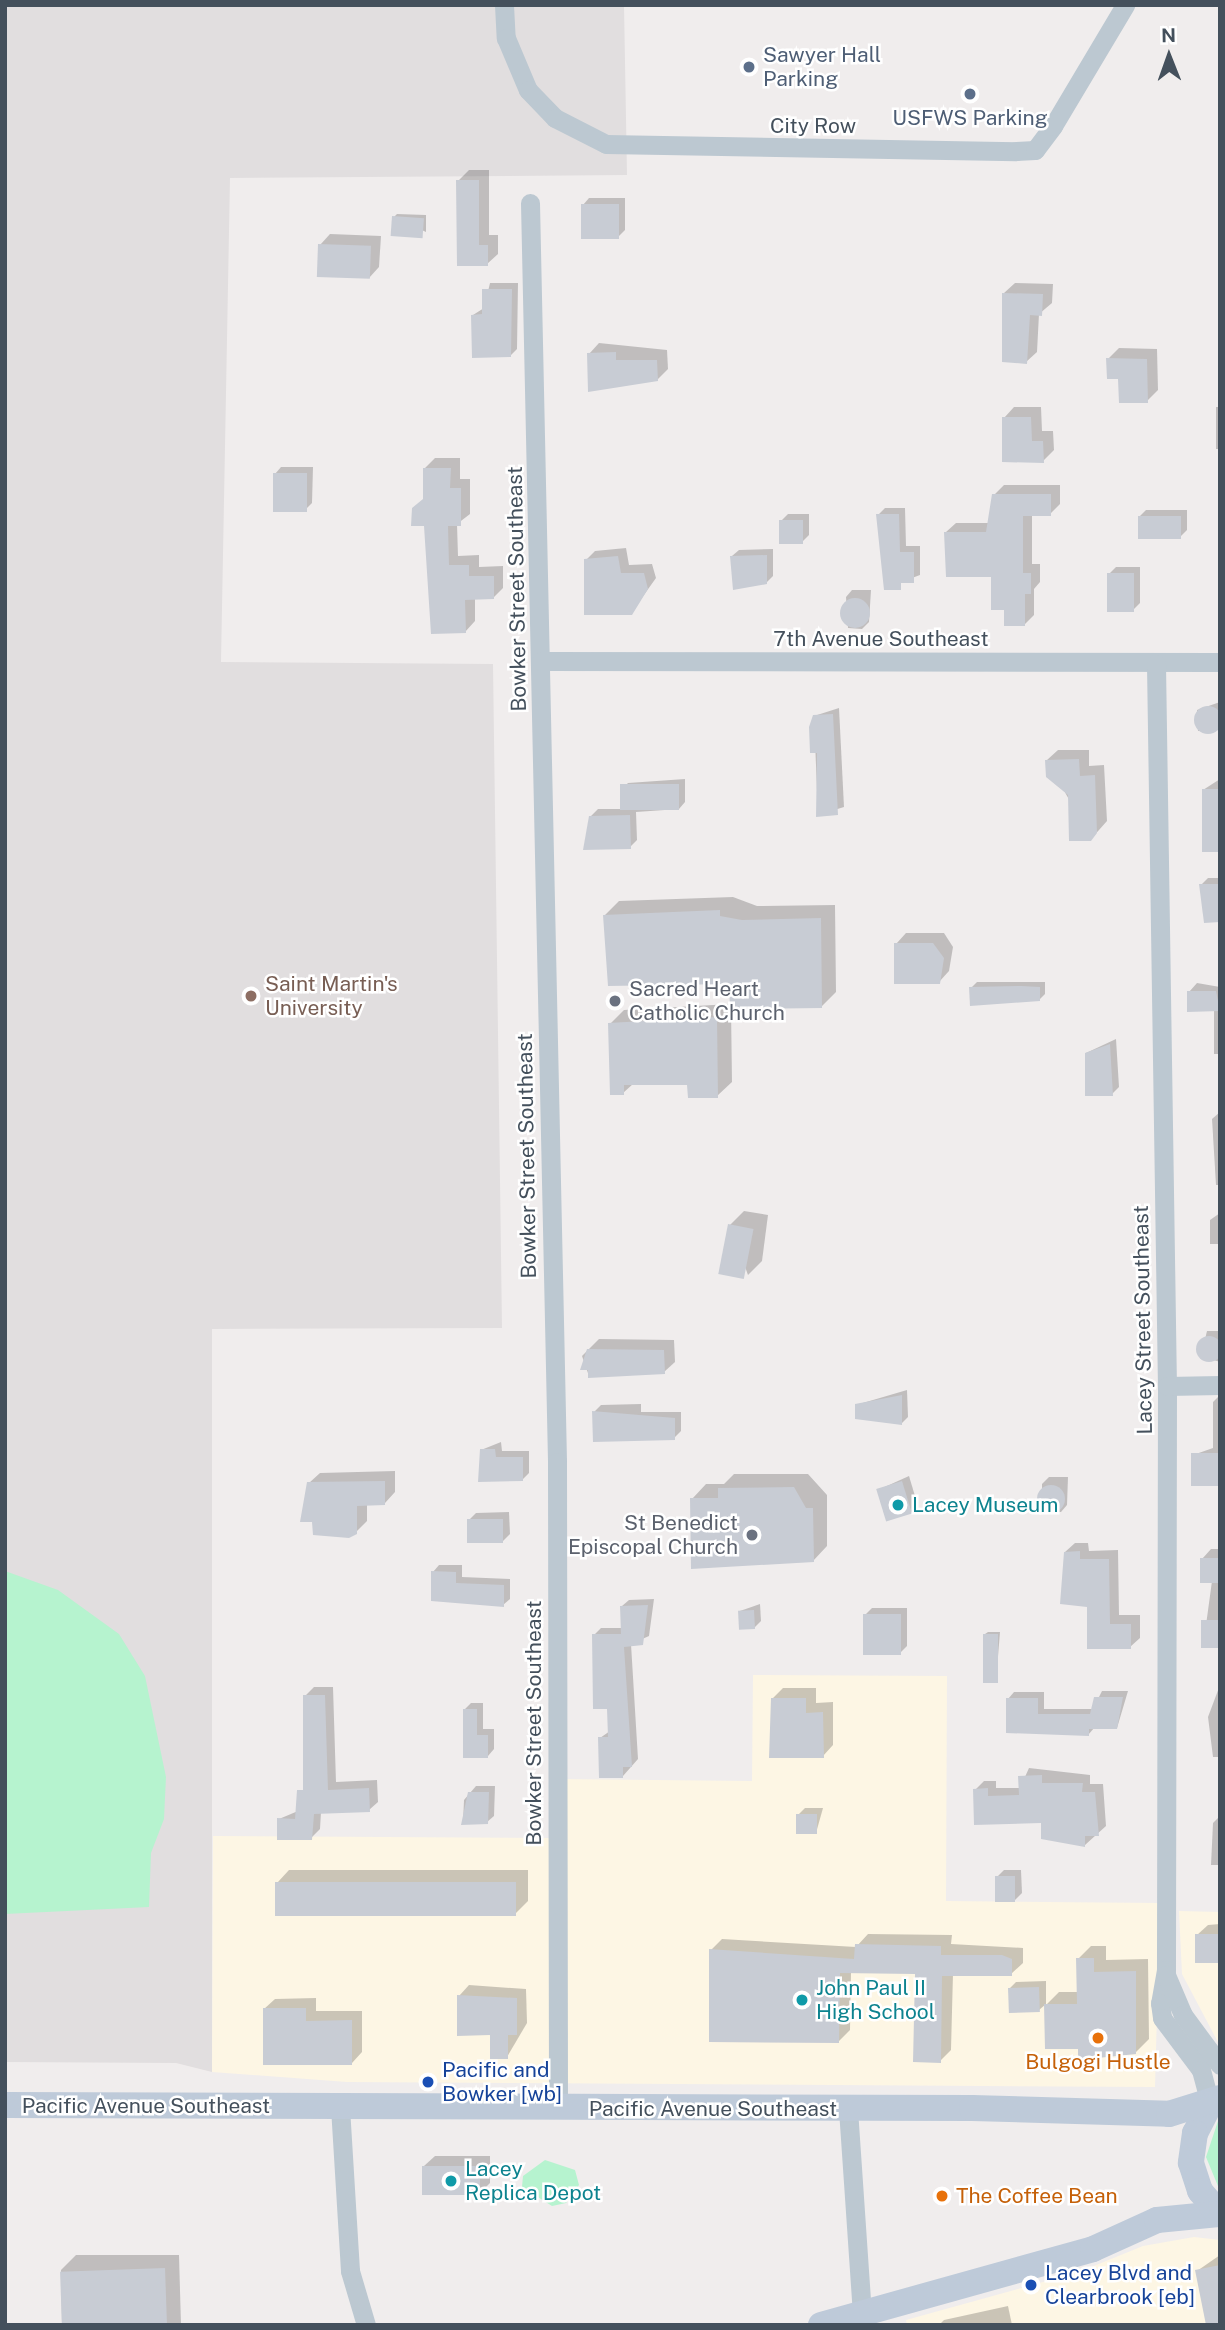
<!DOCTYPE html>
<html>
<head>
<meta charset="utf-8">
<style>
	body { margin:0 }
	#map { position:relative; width:1225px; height:2330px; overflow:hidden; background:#f0eded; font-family:"Public Sans",sans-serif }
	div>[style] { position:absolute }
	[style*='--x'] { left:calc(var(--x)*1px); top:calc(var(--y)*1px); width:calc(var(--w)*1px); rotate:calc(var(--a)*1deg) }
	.commercial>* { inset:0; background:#fdf6e4 }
	.education>* { inset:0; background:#e1dedf }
	.green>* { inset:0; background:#b6f3cf }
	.shadow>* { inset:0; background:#0003; transform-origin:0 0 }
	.building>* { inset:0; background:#c8ccd4; transform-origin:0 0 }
	.round { border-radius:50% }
	.street>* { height:19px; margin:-9.5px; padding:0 9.5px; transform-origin:9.5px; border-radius:9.5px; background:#bcc8d1 }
	.secondary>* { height:26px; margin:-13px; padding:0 13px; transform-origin:13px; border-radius:13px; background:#becad9 }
	.dots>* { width:19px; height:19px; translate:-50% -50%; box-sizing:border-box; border:4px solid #fff; border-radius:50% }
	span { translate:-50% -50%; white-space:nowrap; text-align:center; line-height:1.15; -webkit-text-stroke:5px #fff; paint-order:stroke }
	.service-label { font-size:21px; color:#4e5e75 }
	.left { translate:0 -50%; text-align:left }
	.street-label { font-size:21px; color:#44505c }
	.education-label { font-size:21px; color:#785e54 }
	.worship-label { font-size:21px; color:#5b616d }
	.right { translate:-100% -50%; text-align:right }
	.culture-label { font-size:21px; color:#0d838f }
	.food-label { font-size:21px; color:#c56008 }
	.transit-label { font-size:21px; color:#164399 }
	.frame { position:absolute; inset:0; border:7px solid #44505c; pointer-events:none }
	.north { position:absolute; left:1134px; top:21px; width:70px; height:70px; -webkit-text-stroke:5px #fff; paint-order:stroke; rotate:359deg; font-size:19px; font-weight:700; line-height:28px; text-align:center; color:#44505c }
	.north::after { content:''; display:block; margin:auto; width:24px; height:32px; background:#44505c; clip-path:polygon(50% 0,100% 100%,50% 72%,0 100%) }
</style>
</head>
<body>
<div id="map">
	<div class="commercial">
		<i style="clip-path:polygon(753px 1675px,947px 1676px,946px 1901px,1160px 1903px,1155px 2087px,347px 2082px,212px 2072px,213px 1836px,555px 1838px,556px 1779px,752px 1781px)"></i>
		<i style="clip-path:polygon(1179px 1911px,1220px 1912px,1220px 2046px,1182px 1974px)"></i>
		<i style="clip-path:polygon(1194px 2237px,1220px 2240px,1220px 2325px,907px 2325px,906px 2320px,1079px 2272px,1143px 2246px)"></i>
	</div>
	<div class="education">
		<i style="clip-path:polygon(5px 5px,624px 5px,627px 175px,230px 178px,221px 662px,493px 664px,502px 1328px,212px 1329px,212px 2072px,176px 2063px,5px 2062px)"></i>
	</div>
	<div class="green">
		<i style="clip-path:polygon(5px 1571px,58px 1590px,119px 1634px,145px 1676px,166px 1777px,164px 1819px,151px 1853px,149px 1907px,5px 1914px)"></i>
		<i style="clip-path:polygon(1220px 2115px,1220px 2191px,1206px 2157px)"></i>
		<i style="clip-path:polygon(545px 2160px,575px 2170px,579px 2185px,566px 2203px,552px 2206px,522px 2187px,523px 2176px)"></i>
	</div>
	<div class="shadow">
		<i style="clip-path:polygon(469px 170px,489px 170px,489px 235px,498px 235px,498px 254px,487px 264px,459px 265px,458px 181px)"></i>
		<i style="clip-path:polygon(589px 198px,625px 198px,625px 230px,618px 237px,583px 205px)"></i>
		<i style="clip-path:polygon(397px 214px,426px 215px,426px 232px,394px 217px)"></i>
		<i style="clip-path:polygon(330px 234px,381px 236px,379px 267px,369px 278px,320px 245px)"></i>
		<i style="clip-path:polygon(490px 283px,518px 283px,517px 349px,510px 356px,473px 315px,484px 308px)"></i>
		<i style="clip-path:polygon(1015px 283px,1053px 284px,1052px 303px,1039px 314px,1037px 352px,1026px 362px,1004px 293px)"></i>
		<i style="clip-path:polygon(599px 343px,667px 350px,668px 369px,657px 380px,589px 354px)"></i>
		<i style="clip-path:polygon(1119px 348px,1157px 349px,1158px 390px,1147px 401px,1108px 359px)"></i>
		<i style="clip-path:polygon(1014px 407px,1041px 407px,1042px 431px,1053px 431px,1054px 450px,1043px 461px,1004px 418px)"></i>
		<i style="left:1220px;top:407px;width:42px;height:4px;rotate:90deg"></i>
		<i style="clip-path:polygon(435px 458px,460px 458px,460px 479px,470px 479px,470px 514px,457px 524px,458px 556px,479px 555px,479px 567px,503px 566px,503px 588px,493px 598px,475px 598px,475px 621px,465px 632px,425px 497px,425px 468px)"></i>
		<i style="clip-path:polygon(281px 467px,313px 467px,312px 503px,305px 510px,275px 474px)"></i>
		<i style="clip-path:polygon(1004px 485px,1060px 485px,1060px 504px,1050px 514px,1032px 514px,1032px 564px,1040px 564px,1040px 582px,1034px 589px,1034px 615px,1024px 625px,1005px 608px,992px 575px,946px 532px,956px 523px,989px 523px,994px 495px)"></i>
		<i style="clip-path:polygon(885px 508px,905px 508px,906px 546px,920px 546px,920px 575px,885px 588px,878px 515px)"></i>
		<i style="clip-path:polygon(1146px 510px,1187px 510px,1187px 530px,1180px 537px,1139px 517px)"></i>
		<i style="clip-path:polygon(788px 514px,809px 514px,809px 535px,802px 542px,781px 521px)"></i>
		<i style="clip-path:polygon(626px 548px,629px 565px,652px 564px,656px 578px,631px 613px,586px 560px,595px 551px)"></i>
		<i style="clip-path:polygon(773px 549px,773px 576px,766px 583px,732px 556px,739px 550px)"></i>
		<i style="clip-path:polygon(1116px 567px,1140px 567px,1140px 603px,1133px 610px,1109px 574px)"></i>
		<i style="clip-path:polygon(852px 590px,871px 590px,869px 622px,862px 629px,848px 628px,846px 597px)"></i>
		<i style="clip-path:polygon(1220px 702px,1220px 730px,1198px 731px,1197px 710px)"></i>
		<i style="clip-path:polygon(839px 708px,844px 807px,818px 815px,814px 716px)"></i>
		<i style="clip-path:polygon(1058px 750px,1089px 750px,1089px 766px,1104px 765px,1107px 821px,1091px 839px,1047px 760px)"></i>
		<i style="clip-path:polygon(685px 779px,685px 802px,679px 809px,636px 812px,637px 840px,630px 847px,585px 848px,591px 816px,598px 809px,622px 809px,621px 790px,628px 783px)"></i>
		<i style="clip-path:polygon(1220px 779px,1220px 849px,1203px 790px)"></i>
		<i style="clip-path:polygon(1208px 878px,1220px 878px,1220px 921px,1201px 885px)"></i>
		<i style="clip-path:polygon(733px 897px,757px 906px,835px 905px,836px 992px,822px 1006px,731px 1007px,732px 1082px,717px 1096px,689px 1083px,633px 1084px,623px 1093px,610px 1024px,624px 1010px,731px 1004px,731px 982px,605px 915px,619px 901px)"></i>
		<i style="clip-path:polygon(906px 933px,944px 933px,953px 947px,949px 971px,939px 982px,896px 944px)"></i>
		<i style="clip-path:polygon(977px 982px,1045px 982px,1045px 994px,1039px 1000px,971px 988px)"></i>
		<i style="clip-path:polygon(1197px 983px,1220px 987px,1220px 1054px,1214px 1054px,1214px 1010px,1189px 992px)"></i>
		<i style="clip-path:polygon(1116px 1039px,1119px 1087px,1112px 1094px,1086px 1053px)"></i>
		<i style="clip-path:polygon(1220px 1112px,1220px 1185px,1216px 1185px,1212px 1119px)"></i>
		<i style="clip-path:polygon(744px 1211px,768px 1215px,762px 1261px,748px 1275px,730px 1225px)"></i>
		<i style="clip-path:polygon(1220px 1213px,1220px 1244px,1210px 1244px,1210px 1220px)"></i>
		<i style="clip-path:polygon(1207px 1331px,1220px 1331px,1220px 1362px,1201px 1356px)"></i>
		<i style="clip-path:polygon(599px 1339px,674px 1340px,675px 1362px,664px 1372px,589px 1376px,582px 1356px)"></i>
		<i style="clip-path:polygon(907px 1390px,908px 1417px,902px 1423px,856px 1405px)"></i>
		<i style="clip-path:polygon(1220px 1395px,1220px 1484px,1193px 1455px,1213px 1448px,1213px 1402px)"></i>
		<i style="clip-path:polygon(641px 1404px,641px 1412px,681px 1412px,681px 1431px,674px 1438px,594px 1412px,601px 1405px)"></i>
		<i style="clip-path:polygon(501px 1442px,502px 1451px,529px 1451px,529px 1473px,522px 1480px,481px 1450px)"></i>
		<i style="clip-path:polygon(395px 1471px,395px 1492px,385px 1503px,367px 1504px,367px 1521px,356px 1532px,309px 1483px,320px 1473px)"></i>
		<i style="clip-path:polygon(734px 1474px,808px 1474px,827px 1495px,827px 1546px,813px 1561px,692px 1499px,706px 1484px,724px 1484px)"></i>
		<i style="clip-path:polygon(909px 1476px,918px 1506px,912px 1513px,878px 1490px)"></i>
		<i style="clip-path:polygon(1049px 1477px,1068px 1477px,1067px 1505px,1061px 1512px,1042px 1512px,1042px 1484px)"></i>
		<i style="clip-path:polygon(509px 1512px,510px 1534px,503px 1541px,469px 1520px,476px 1513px)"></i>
		<i style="clip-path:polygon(1075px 1543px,1088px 1543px,1089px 1551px,1118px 1550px,1119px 1615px,1140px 1615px,1140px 1638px,1130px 1647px,1089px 1606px,1065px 1552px)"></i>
		<i style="clip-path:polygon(1211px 1549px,1220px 1549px,1220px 1647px,1203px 1647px,1212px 1581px,1202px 1559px)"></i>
		<i style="clip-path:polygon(439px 1565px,462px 1565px,462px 1577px,510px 1579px,510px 1599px,503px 1605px,433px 1572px)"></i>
		<i style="clip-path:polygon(654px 1599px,649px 1636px,631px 1644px,638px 1759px,623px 1776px,600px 1738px,610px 1731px,609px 1707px,594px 1635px,601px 1628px,622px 1628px,622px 1606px,629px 1600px)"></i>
		<i style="clip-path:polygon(760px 1604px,761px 1621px,754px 1628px,740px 1611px)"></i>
		<i style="clip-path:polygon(872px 1608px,907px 1608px,907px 1646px,900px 1653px,865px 1615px)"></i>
		<i style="clip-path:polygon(988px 1632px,1000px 1632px,996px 1681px,985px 1634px)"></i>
		<i style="clip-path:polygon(1220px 1685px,1220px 1757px,1213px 1757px,1208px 1717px)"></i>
		<i style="clip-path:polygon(314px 1687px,333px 1687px,336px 1782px,377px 1780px,378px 1802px,369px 1810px,321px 1812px,320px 1829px,311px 1838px,279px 1819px,298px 1811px,305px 1785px,305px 1696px)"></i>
		<i style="clip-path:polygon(783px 1688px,816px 1688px,816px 1703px,833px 1702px,833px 1745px,823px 1756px,772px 1699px)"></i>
		<i style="clip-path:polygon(1102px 1691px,1128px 1691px,1117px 1728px,1095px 1727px,1088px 1735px,1008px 1732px,1008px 1699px,1014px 1692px,1044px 1692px,1044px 1709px,1093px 1709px)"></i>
		<i style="clip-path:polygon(471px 1703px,483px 1703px,483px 1729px,494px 1729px,494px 1749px,488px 1756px,464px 1710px)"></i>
		<i style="clip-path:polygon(1029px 1768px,1090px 1775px,1090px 1784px,1103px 1784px,1106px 1826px,1085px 1845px,1043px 1821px,976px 1823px,975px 1790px,984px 1781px,996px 1781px,996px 1788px,1020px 1788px)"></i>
		<i style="clip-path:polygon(476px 1786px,495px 1786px,494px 1816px,487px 1822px,463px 1823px,464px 1800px)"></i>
		<i style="clip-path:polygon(805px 1808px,823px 1808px,816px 1833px,798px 1815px)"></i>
		<i style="clip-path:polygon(1220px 1816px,1220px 1865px,1211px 1865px,1213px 1823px)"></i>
		<i style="clip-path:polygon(289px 1870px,528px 1870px,528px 1901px,515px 1914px,277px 1883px)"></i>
		<i style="clip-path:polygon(1004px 1870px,1021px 1870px,1022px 1893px,1015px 1900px,997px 1877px)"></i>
		<i style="clip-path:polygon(1220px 1924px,1220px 1961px,1197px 1935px,1208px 1925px)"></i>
		<i style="clip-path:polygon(868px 1934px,952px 1935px,951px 1944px,1023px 1948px,1023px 1963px,1011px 1974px,953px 1974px,951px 2050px,940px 2061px,917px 1972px,851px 1972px,850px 2030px,839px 2041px,711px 1950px,722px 1939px,856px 1947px)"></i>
		<i style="clip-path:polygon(1091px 1946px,1106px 1946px,1106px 1960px,1148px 1959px,1149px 2039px,1136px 2052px,1047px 2047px,1046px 2004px,1039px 2010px,1009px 1989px,1016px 1982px,1046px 1981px,1046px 2005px,1059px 1992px,1079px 1992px,1078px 1959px)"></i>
		<i style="clip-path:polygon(469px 1985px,526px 1989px,527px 2023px,507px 2057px,459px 1996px)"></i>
		<i style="clip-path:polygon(316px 1998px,316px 2011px,362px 2011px,362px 2052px,352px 2063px,264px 2009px,275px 1999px)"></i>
		<i style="clip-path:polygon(435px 2156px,490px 2156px,490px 2183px,479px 2194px,424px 2166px)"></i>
		<i style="clip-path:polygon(76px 2255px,179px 2255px,181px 2325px,62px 2325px,61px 2270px)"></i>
		<i style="clip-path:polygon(1220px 2255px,1220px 2325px,1197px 2271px)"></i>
		<i style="clip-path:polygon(1008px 2306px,1012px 2325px,939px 2325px,944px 2320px)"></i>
	</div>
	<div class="building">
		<i style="clip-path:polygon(456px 180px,479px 180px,479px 245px,488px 245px,488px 266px,457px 266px)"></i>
		<i style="left:581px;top:204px;width:38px;height:35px"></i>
		<i style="left:392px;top:216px;width:32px;height:20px;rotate:4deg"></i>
		<i style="left:318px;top:244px;width:53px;height:33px;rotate:2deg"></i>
		<i style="clip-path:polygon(482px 289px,512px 289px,511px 357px,472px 358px,471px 315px,482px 314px)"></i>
		<i style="clip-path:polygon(1002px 293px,1043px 294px,1042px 316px,1030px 315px,1027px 364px,1002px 362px)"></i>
		<i style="clip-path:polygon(616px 352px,616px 360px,657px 360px,658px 381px,588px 392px,587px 353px)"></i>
		<i style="clip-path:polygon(1106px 358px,1147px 359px,1148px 403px,1119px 403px,1118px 379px,1107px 379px)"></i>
		<i style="clip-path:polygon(1002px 417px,1031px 417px,1032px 441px,1043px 441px,1044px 463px,1002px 462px)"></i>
		<i style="clip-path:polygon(423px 468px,451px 468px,450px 488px,461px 488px,461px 526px,448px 526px,449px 565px,469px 565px,469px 576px,494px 576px,494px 599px,465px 600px,466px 633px,431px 634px,424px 526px,411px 526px,412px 508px,423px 499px)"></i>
		<i style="left:273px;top:473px;width:34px;height:39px"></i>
		<i style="clip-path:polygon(992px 494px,1051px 494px,1051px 516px,1023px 516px,1023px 573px,1031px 573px,1031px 594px,1025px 594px,1025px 626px,1004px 626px,1004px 610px,991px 610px,991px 577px,946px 577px,944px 532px,986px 532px)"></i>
		<i style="clip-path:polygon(876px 514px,899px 514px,900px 552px,914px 552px,914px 583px,901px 583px,901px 590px,884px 590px)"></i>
		<i style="left:1138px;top:516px;width:43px;height:23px"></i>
		<i style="left:779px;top:520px;width:24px;height:24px"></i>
		<i style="clip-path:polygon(767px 555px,767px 584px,733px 590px,730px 556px)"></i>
		<i style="clip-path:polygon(618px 556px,621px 573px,644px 573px,648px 589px,632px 615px,584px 615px,584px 559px)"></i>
		<i style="left:1107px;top:573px;width:27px;height:39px"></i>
		<i class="round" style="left:840px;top:598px;width:30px;height:30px"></i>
		<i class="round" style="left:1194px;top:706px;width:28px;height:28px"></i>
		<i style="clip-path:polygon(833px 714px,838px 815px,816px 817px,817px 753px,810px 753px,809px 727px,813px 715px)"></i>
		<i style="clip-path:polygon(1079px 759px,1080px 776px,1095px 775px,1097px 833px,1091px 841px,1069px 841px,1068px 795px,1046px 777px,1045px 760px)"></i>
		<i style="left:679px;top:784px;width:26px;height:59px;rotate:90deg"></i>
		<i style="left:1202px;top:789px;width:18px;height:63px"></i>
		<i style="clip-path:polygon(630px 815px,631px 849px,583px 850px,589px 816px)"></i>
		<i style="clip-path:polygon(1199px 884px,1220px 884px,1220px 922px,1204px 923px)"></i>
		<i style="clip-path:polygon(720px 910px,720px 916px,742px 920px,821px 918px,822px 1008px,730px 1009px,729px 984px,608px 986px,603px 915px)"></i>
		<i style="clip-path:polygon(894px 943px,933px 943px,944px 958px,940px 984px,894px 984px)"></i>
		<i style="clip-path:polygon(1021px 986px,1040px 987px,1040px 1001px,970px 1006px,969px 987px)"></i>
		<i style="clip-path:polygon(1187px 991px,1216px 991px,1220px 1011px,1187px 1012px)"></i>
		<i style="clip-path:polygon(717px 1017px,718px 1098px,688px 1098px,687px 1085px,624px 1085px,624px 1095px,610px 1095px,608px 1023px)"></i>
		<i style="clip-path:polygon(1110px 1044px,1113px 1096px,1085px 1096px,1085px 1053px)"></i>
		<i style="left:728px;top:1224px;width:26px;height:51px;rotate:11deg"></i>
		<i class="round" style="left:1196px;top:1336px;width:26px;height:26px"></i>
		<i style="clip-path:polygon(587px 1349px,664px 1350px,665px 1374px,588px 1378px,588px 1370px,580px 1370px)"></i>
		<i style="clip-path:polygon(902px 1395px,902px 1425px,855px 1419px,855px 1404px)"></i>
		<i style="clip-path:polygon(592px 1411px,675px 1418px,675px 1440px,593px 1442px)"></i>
		<i style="clip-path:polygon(480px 1449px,495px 1449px,496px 1457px,523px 1457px,523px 1481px,478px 1482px)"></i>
		<i style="left:1220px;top:1453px;width:33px;height:29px;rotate:90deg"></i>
		<i style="clip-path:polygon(385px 1481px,385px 1505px,357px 1506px,357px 1534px,349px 1538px,313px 1535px,312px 1522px,300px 1522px,307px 1482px)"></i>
		<i style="left:902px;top:1481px;width:34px;height:27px;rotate:73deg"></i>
		<i class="round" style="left:1037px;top:1485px;width:28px;height:28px"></i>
		<i style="clip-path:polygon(794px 1487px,806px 1508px,813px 1508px,814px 1562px,691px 1569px,690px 1498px,718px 1498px,718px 1488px)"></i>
		<i style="left:467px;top:1519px;width:36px;height:24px"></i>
		<i style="clip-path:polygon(1080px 1551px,1080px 1559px,1109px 1559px,1110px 1624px,1131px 1624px,1131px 1649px,1087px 1649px,1087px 1607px,1060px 1604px,1064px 1552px)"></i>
		<i style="left:1200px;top:1558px;width:20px;height:25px"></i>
		<i style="clip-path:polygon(431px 1571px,456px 1572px,456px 1583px,504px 1585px,504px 1607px,431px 1601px)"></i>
		<i style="clip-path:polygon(648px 1605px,643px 1645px,624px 1647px,632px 1767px,623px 1767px,623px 1778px,599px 1778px,598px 1737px,608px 1737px,607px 1709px,593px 1709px,592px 1634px,621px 1634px,620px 1606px)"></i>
		<i style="left:754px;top:1610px;width:19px;height:16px;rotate:87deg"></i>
		<i style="left:901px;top:1614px;width:41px;height:38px;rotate:90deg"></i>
		<i style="left:1220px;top:1620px;width:28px;height:19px;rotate:90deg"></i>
		<i style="left:983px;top:1634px;width:15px;height:49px"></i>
		<i style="clip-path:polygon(303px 1695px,325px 1695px,328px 1790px,369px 1788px,370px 1812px,314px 1814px,312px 1840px,277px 1840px,277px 1818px,295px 1819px,297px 1790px,303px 1790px)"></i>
		<i style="clip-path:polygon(1094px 1697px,1123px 1697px,1117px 1729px,1089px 1729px,1089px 1736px,1006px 1733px,1006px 1698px,1038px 1698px,1038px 1714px,1090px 1714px)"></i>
		<i style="clip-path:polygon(771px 1698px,806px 1698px,806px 1713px,823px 1712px,824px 1758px,769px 1758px)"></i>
		<i style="clip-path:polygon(463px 1709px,477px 1709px,477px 1735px,488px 1735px,488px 1758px,463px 1758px)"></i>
		<i style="clip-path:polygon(1042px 1775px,1042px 1783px,1083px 1783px,1082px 1792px,1095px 1792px,1099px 1836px,1085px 1836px,1085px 1847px,1041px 1839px,1041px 1823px,974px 1825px,973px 1789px,988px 1788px,988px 1796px,1019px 1795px,1018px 1776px)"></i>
		<i style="clip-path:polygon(468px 1792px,489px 1792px,488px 1824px,461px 1825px)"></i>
		<i style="left:796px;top:1814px;width:21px;height:20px"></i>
		<i style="left:995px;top:1876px;width:20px;height:26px"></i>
		<i style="left:275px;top:1882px;width:241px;height:34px"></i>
		<i style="left:1195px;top:1934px;width:25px;height:29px"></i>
		<i style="clip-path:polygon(855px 1944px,941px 1946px,941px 1955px,1002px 1955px,1012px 1959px,1012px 1976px,942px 1976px,941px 2063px,913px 2062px,915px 1974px,840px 1973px,839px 2043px,709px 2042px,709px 1949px,854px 1959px)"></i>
		<i style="clip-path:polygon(1076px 1958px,1094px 1958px,1094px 1972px,1136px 1971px,1136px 2054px,1078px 2060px,1078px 2049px,1045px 2049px,1044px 2004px,1077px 2004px)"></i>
		<i style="left:1039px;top:1987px;width:25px;height:31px;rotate:88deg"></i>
		<i style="clip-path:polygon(457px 1995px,517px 1998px,517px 2035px,508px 2035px,508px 2059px,490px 2059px,490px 2035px,457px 2036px)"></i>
		<i style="clip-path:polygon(263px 2008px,306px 2008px,306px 2021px,352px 2020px,352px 2065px,263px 2065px)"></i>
		<i style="left:422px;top:2166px;width:58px;height:29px"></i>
		<i style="clip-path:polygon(1220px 2265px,1220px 2325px,1206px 2325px,1195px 2270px)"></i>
		<i style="left:165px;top:2268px;width:57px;height:105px;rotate:88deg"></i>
	</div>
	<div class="street">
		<i style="--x:504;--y:5;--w:33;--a:87"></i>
		<i style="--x:506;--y:38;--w:56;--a:67.1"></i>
		<i style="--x:528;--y:90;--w:39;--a:46"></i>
		<i style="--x:555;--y:118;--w:57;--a:27"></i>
		<i style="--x:606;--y:144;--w:410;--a:1"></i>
		<i style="--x:1016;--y:151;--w:19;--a:-3"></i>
		<i style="--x:1035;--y:150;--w:30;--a:-53"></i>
		<i style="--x:1053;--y:126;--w:141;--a:-59.2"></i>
		<i style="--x:530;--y:203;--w:1259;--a:88.77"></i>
		<i style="--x:557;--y:1462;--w:647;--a:89.91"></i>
		<i style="--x:541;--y:661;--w:679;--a:0.08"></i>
		<i style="--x:1156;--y:664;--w:722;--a:89.13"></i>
		<i style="--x:1167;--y:1386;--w:584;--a:90.1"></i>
		<i style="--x:1166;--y:1970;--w:34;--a:100"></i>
		<i style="--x:1160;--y:2003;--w:15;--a:82"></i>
		<i style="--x:1162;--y:2018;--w:65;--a:53.1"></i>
		<i style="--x:1201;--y:2070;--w:35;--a:75"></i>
		<i style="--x:1167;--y:1386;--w:53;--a:-1.1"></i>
		<i style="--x:1166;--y:1975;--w:43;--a:67"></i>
		<i style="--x:1183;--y:2015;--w:62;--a:53.5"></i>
		<i style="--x:340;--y:2107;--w:164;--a:86.5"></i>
		<i style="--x:350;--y:2271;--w:56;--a:73.5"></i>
		<i style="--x:848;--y:2109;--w:205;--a:86.1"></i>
	</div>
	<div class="secondary">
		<i style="--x:1210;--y:2104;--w:33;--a:117"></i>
		<i style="--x:1195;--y:2133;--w:30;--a:98"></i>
		<i style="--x:1191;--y:2163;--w:29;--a:72"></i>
		<i style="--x:1200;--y:2191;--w:30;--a:49"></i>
		<i style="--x:5;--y:2105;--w:967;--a:0.18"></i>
		<i style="--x:972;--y:2108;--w:197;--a:1.7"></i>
		<i style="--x:1169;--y:2114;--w:53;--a:-17.4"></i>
		<i style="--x:821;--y:2325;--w:282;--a:-15.6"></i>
		<i style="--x:1093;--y:2249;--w:70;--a:-24.4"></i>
		<i style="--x:1157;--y:2220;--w:62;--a:-5.5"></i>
	</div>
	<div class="dots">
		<i style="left:749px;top:67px;background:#5c6f8a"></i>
		<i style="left:970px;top:94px;background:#5c6f8a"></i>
		<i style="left:251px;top:996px;background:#8d6e63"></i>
		<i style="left:615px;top:1001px;background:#6b7280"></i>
		<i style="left:898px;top:1505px;background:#0f9aa8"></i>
		<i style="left:752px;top:1535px;background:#6b7280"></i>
		<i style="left:802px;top:2000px;background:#0f9aa8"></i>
		<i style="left:1098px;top:2038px;background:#e8710a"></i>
		<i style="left:428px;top:2082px;background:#1a4fb4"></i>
		<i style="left:451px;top:2181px;background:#0f9aa8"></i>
		<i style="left:942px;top:2196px;background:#e8710a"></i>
		<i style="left:1031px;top:2285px;background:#1a4fb4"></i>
	</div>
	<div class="service-label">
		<span class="left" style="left:763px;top:67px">Sawyer Hall<br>Parking</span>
		<span style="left:970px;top:118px">USFWS Parking</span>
	</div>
	<div class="street-label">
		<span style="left:813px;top:126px">City Row</span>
		<span style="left:517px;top:589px;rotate:-91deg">Bowker Street Southeast</span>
		<span style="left:881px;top:639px">7th Avenue Southeast</span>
		<span style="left:527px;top:1156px;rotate:-91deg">Bowker Street Southeast</span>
		<span style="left:1143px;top:1320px;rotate:-91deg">Lacey Street Southeast</span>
		<span style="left:534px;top:1723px;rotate:-90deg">Bowker Street Southeast</span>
		<span style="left:146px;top:2106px">Pacific Avenue Southeast</span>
		<span style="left:713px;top:2109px">Pacific Avenue Southeast</span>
	</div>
	<div class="education-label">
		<span class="left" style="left:265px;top:996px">Saint Martin's<br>University</span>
	</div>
	<div class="worship-label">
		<span class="left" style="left:629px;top:1001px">Sacred Heart<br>Catholic Church</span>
		<span class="right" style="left:738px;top:1535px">St Benedict<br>Episcopal Church</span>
	</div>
	<div class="culture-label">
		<span class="left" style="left:912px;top:1505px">Lacey Museum</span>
		<span class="left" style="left:816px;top:2000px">John Paul II<br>High School</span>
		<span class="left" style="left:465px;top:2181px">Lacey<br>Replica Depot</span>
	</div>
	<div class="food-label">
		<span style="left:1098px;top:2062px">Bulgogi Hustle</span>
		<span class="left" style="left:956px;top:2196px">The Coffee Bean</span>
	</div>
	<div class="transit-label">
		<span class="left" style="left:442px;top:2082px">Pacific and<br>Bowker [wb]</span>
		<span class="left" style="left:1045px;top:2285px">Lacey Blvd and<br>Clearbrook [eb]</span>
	</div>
	<div class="frame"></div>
	<div class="north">N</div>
</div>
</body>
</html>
